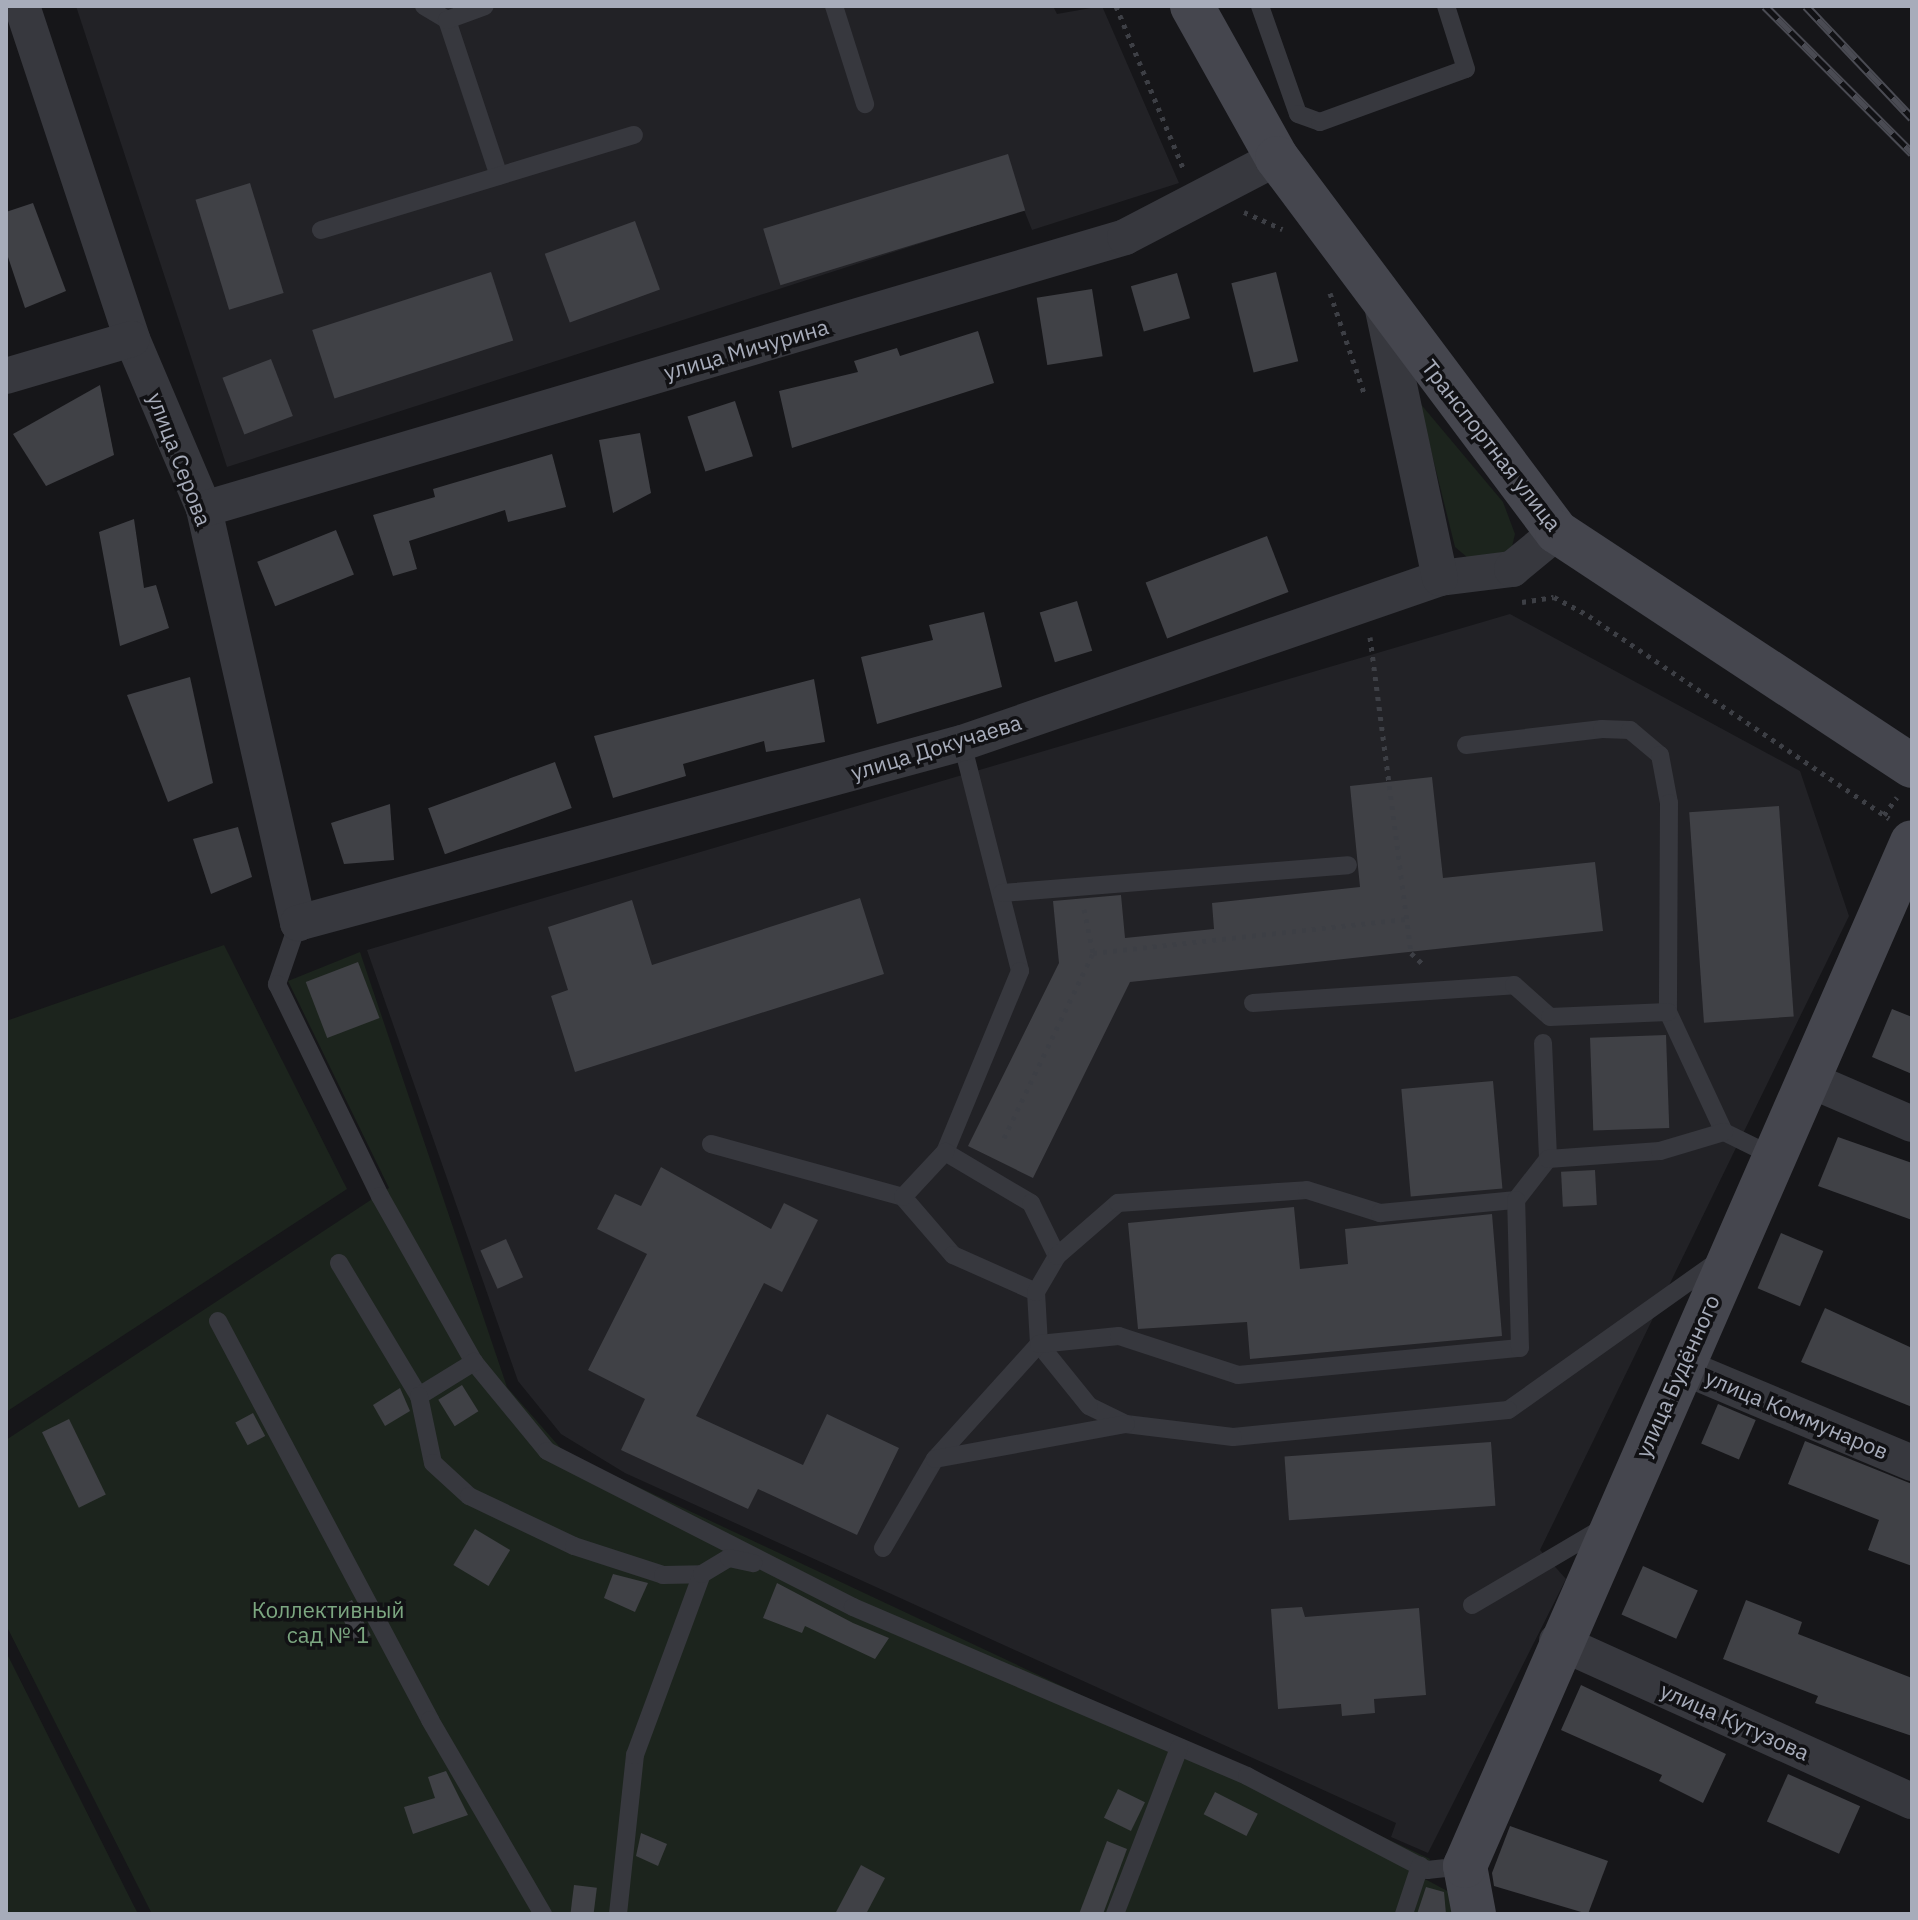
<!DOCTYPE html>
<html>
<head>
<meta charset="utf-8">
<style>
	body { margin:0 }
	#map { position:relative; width:1918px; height:1920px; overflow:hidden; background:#161619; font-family:"IBM Plex Sans",sans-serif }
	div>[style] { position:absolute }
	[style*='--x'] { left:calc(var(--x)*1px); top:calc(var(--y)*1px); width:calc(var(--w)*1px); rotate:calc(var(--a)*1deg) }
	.built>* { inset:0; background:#222226 }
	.green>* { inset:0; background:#1c241d }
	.building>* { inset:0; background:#404146; transform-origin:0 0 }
	.path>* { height:5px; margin-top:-2.5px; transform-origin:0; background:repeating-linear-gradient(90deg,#3d3f45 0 4px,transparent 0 10px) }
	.lane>* { height:18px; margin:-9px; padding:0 9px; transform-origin:9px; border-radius:9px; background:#37383e }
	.street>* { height:36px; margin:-18px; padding:0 18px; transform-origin:18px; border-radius:18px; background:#37383e }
	.secondary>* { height:44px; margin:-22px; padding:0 22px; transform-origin:22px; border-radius:22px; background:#45464e }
	.rail>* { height:9px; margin-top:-4.5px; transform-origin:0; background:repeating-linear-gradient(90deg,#111114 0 18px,#4a4b53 0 36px); box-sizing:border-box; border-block:2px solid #4a4b53 }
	span { translate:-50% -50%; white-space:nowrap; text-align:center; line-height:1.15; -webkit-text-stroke:7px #111114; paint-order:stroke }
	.street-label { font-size:22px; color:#a7acba }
	.park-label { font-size:22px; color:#7ca781 }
	.frame { position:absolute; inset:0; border:8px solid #a7acba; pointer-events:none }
</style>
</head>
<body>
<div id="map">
	<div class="built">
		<i style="clip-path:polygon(76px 6px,1053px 6px,1057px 14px,1102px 6px,1179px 183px,1032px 230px,1024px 210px,227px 467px)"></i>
		<i style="clip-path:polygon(1510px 614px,1800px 771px,1849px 916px,1540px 1550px,1566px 1579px,1428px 1853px,1391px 1837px,1396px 1823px,625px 1473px,561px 1434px,518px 1381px,367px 950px)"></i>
	</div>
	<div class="green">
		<i style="clip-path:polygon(1419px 402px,1503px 502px,1515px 534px,1511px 551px,1468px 558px,1455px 547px)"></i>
		<i style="clip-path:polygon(224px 945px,347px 1189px,6px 1412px,6px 1021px)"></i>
		<i style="clip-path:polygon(360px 952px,507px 1387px,564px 1452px,1430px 1859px,1425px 1879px,1451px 1893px,1458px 1914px,152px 1914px,6px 1625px,6px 1440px,389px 1188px,288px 981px)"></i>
		<i style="clip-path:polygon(6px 1652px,138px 1914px,6px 1914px)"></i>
	</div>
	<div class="building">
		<i style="left:1008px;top:154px;width:59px;height:256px;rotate:73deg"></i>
		<i style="left:250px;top:183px;width:115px;height:57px;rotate:73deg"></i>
		<i style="clip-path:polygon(33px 203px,66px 291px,25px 308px,6px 251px,6px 212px)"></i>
		<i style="left:635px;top:221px;width:73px;height:96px;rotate:70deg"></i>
		<i style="left:491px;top:272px;width:72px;height:188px;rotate:72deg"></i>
		<i style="left:1276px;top:272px;width:92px;height:46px;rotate:76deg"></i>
		<i style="left:1177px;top:273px;width:47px;height:48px;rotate:74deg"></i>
		<i style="left:1092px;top:289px;width:68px;height:56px;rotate:81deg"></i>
		<i style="clip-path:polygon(978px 331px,994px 383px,792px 448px,779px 391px,858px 372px,854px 361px,897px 348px,900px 356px)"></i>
		<i style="left:271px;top:359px;width:61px;height:52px;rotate:69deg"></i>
		<i style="clip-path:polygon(100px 385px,114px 455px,46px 486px,13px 434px)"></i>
		<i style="left:735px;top:401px;width:58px;height:50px;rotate:72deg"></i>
		<i style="clip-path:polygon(640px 433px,651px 493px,613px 513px,599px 440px)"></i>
		<i style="clip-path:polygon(552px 454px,566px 507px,508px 522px,505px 510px,409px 541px,417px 569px,393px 576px,373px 515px,435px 497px,433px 489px)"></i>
		<i style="clip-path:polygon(134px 519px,144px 588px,156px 585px,169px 628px,120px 646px,99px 532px)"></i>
		<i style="left:336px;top:530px;width:48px;height:85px;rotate:68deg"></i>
		<i style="left:1267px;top:536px;width:60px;height:130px;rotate:69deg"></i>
		<i style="left:1077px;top:601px;width:52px;height:39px;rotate:73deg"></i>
		<i style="clip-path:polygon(984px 612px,1002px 687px,877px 724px,861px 657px,933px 640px,929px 625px)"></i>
		<i style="clip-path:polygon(190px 677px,213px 783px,168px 802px,127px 695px)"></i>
		<i style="clip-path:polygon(814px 679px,825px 742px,766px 752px,764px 741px,683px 764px,686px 776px,613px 798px,594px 736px)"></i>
		<i style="left:555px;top:762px;width:49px;height:135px;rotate:70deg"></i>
		<i style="clip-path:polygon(1432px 777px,1443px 878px,1595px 862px,1603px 931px,1130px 982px,1033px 1178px,968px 1146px,1059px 963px,1053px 901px,1121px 895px,1125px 938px,1214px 929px,1212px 903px,1360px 887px,1350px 786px)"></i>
		<i style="clip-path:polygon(390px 804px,394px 860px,344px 864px,331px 823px)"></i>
		<i style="left:1779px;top:806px;width:211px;height:90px;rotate:86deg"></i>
		<i style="clip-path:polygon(238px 827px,252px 877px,211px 894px,193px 839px)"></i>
		<i style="clip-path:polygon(860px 898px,884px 974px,575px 1072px,551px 996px,568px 990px,548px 927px,632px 900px,652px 965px)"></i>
		<i style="left:358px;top:962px;width:60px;height:56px;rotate:69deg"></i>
		<i style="clip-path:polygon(1892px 1009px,1912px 1017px,1912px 1074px,1872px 1057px)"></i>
		<i style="left:1666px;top:1035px;width:93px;height:76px;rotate:88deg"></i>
		<i style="left:1493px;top:1081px;width:108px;height:92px;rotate:85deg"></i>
		<i style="clip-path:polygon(1838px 1137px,1912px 1163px,1912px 1220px,1818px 1186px)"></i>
		<i style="clip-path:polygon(661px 1167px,771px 1229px,784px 1203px,818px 1220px,782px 1292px,764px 1283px,696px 1416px,803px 1465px,827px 1414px,899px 1448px,857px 1535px,758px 1489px,748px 1509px,621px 1450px,645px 1399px,588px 1370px,647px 1254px,597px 1229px,615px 1194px,641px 1206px)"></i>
		<i style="left:1595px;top:1170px;width:35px;height:34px;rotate:87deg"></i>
		<i style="clip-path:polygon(1294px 1207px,1300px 1269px,1348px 1264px,1345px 1229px,1492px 1214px,1502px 1336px,1250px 1359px,1247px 1322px,1138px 1329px,1128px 1223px)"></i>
		<i style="left:1781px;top:1233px;width:46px;height:60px;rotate:23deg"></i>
		<i style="left:506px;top:1239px;width:42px;height:28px;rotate:66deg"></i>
		<i style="clip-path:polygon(1825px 1308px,1912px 1348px,1912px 1407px,1801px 1362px)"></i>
		<i style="left:462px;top:1385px;width:31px;height:28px;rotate:58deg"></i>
		<i style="clip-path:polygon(400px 1388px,410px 1411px,385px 1426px,373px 1405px)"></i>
		<i style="left:1718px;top:1404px;width:41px;height:43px;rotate:23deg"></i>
		<i style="left:253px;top:1413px;width:26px;height:20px;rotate:62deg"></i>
		<i style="left:69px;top:1419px;width:84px;height:30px;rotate:64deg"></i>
		<i style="clip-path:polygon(1805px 1441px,1912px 1484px,1912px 1566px,1868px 1550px,1879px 1520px,1788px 1484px)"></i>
		<i style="left:1491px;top:1442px;width:64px;height:207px;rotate:86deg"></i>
		<i style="left:475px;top:1529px;width:41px;height:42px;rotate:31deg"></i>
		<i style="left:1643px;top:1566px;width:60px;height:53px;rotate:24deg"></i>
		<i style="clip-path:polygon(613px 1574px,648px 1583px,635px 1612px,604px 1598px)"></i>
		<i style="clip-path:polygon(777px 1583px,853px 1623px,889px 1638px,875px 1659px,805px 1626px,802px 1633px,763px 1618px)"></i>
		<i style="left:352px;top:1600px;width:40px;height:17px;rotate:62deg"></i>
		<i style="clip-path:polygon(1746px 1600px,1802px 1622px,1798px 1634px,1912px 1678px,1912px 1736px,1815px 1703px,1818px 1696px,1723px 1659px)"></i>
		<i style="clip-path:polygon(1302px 1607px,1305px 1617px,1419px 1608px,1426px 1695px,1374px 1699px,1375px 1713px,1342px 1716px,1341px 1704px,1278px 1709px,1271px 1609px)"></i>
		<i style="clip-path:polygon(1581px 1685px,1726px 1754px,1703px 1803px,1659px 1781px,1662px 1775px,1561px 1730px)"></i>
		<i style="clip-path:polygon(446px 1771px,468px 1815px,413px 1834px,404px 1807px,435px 1798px,428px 1777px)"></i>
		<i style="left:1788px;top:1774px;width:79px;height:52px;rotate:24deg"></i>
		<i style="left:1118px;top:1789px;width:30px;height:32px;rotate:26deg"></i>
		<i style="left:1215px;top:1792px;width:48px;height:25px;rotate:27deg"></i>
		<i style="clip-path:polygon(1510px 1826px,1608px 1861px,1588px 1914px,1494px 1886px,1492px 1873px)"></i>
		<i style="clip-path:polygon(641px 1833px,667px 1844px,658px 1866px,636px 1856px)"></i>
		<i style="clip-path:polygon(1107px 1841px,1127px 1849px,1103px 1914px,1079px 1914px)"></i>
		<i style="clip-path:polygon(861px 1865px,885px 1878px,866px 1914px,835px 1914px)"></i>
		<i style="left:574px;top:1885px;width:23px;height:29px;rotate:7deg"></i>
		<i style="clip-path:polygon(1426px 1887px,1444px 1892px,1446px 1914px,1417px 1914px)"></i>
	</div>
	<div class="path">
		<i style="--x:1116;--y:6;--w:178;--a:67.5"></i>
		<i style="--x:1244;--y:212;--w:42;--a:24.1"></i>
		<i style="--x:1330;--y:293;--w:106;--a:71.2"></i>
		<i style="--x:1522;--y:602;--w:32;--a:-9"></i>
		<i style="--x:1554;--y:597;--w:40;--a:28"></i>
		<i style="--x:1589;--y:616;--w:362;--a:34"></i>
		<i style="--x:1370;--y:637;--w:319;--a:82.6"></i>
		<i style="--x:1411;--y:953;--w:19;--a:43"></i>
		<i style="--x:1884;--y:815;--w:22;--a:-54"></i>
		<i style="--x:1084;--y:909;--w:45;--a:78.4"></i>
		<i style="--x:1093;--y:953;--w:315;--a:-6.2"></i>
		<i style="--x:1004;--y:1138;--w:205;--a:-64.3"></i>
	</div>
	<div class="lane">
		<i style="--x:424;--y:6;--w:27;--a:31"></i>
		<i style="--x:447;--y:20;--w:164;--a:71.6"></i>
		<i style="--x:834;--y:6;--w:103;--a:72.4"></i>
		<i style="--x:1260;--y:6;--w:114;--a:70.6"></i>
		<i style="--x:1298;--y:114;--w:23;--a:20"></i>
		<i style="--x:1320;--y:122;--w:155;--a:-20"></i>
		<i style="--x:1466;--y:69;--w:66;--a:-107.6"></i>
		<i style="--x:447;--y:20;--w:40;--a:-20.2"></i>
		<i style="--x:321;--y:230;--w:327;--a:-16.9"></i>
		<i style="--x:962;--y:743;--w:235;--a:75.7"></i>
		<i style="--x:1020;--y:971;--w:196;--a:112.5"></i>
		<i style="--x:945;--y:1152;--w:100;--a:30.7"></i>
		<i style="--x:1031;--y:1203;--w:59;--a:63.9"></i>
		<i style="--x:1466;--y:745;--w:137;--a:-6.7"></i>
		<i style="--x:1602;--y:729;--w:28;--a:2"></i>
		<i style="--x:1630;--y:730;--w:39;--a:40"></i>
		<i style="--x:1660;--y:755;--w:49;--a:79.4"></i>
		<i style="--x:1669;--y:803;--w:209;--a:90.3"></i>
		<i style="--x:1668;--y:1012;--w:132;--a:65"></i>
		<i style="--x:1724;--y:1132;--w:57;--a:26.1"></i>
		<i style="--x:1002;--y:893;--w:347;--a:-4.6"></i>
		<i style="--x:298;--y:923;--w:65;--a:109"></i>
		<i style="--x:277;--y:984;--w:236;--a:64.1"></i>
		<i style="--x:380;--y:1196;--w:191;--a:60.5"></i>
		<i style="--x:474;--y:1362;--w:115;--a:50.6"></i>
		<i style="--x:547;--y:1451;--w:343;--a:27"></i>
		<i style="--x:853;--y:1607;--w:429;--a:23.2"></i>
		<i style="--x:1247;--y:1776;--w:203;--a:27.6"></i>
		<i style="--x:1427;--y:1870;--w:38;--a:-6"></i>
		<i style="--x:1253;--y:1003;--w:262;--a:-3.9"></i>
		<i style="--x:1514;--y:985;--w:48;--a:41.6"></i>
		<i style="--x:1550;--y:1017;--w:118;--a:-2.4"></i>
		<i style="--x:1543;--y:1043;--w:116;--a:87.5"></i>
		<i style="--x:711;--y:1144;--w:199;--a:15.4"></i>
		<i style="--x:903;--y:1197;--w:77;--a:49.2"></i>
		<i style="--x:953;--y:1255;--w:91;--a:24"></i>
		<i style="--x:903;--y:1197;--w:62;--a:-47"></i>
		<i style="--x:1718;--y:1261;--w:257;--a:144.6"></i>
		<i style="--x:1508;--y:1410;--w:276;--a:174.4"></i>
		<i style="--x:1233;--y:1437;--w:108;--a:-173.1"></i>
		<i style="--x:1126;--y:1424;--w:41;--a:-154.1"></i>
		<i style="--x:1089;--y:1406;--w:80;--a:-128.9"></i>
		<i style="--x:1039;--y:1344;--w:52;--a:-93.3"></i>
		<i style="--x:1036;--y:1292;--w:42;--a:-59.7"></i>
		<i style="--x:1057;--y:1256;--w:81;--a:-41"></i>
		<i style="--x:1118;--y:1203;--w:189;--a:-3.9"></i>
		<i style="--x:1307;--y:1190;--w:77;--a:17.5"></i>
		<i style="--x:1380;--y:1213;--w:137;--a:-5.5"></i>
		<i style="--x:1516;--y:1200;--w:52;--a:-52"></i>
		<i style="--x:1548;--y:1159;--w:112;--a:-4.1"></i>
		<i style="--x:1660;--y:1151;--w:67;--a:-16.5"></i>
		<i style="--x:339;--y:1263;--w:155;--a:59"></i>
		<i style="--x:419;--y:1396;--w:65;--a:-31.7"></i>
		<i style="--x:218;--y:1321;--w:452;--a:62"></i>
		<i style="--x:430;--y:1720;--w:225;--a:59.8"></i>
		<i style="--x:419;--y:1396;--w:68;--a:78.2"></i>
		<i style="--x:433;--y:1463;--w:49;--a:42.5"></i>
		<i style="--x:469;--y:1496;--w:116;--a:25.5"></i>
		<i style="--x:574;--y:1546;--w:94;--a:18"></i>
		<i style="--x:663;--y:1575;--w:39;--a:-1"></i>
		<i style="--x:935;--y:1459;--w:155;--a:-47.9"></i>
		<i style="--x:1039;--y:1344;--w:80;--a:-5.7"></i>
		<i style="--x:1119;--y:1336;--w:125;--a:18.1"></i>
		<i style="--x:1238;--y:1375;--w:283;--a:-5.5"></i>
		<i style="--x:1520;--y:1348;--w:148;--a:-91.5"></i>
		<i style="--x:883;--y:1548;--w:103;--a:-59.7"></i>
		<i style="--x:935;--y:1459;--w:194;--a:-10.4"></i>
		<i style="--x:1472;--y:1605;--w:150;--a:-30.5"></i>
		<i style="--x:618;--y:1914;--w:160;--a:-83.9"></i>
		<i style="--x:635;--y:1755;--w:193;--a:-69.7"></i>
		<i style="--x:702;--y:1574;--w:31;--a:-31"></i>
		<i style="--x:729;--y:1558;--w:25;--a:12"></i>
		<i style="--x:1115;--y:1914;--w:178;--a:-68.9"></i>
		<i style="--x:1404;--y:1914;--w:51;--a:-71.6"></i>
	</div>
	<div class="street">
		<i style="--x:22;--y:6;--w:351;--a:71.7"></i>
		<i style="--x:132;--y:339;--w:185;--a:67"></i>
		<i style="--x:204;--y:509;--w:425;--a:77.2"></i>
		<i style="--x:298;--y:923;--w:688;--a:-15.17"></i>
		<i style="--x:962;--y:743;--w:506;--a:-19.04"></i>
		<i style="--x:1440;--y:578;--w:73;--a:-7.1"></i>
		<i style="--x:1512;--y:569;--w:58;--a:-39.4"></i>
		<i style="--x:1382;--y:305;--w:279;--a:78"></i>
		<i style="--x:6;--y:376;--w:131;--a:-16.4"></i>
		<i style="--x:204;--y:509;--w:960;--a:-16.45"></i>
		<i style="--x:1125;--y:237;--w:171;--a:-27.5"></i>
		<i style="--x:1810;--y:1080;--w:111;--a:23.3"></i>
		<i style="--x:1681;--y:1366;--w:251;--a:22.8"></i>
		<i style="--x:1557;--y:1641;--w:389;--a:24.3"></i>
	</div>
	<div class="secondary">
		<i style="--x:1192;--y:6;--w:174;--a:60.8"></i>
		<i style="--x:1277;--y:158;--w:467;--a:53.2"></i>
		<i style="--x:1557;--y:532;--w:425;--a:33.4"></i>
		<i style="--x:1474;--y:1914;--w:49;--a:-100.6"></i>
		<i style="--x:1465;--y:1866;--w:1117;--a:-66.42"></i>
	</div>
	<div class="rail">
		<i style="--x:1765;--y:6;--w:208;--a:45"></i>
		<i style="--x:1806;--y:6;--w:154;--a:46.6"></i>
	</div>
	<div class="street-label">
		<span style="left:746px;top:349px;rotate:-16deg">улица Мичурина</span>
		<span style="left:1492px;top:445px;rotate:52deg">Транспортная улица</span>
		<span style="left:180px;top:459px;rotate:69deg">улица Серова</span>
		<span style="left:936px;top:747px;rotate:-17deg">улица Докучаева</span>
		<span style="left:1677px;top:1376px;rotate:-66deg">улица Будённого</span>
		<span style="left:1797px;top:1414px;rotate:23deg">улица Коммунаров</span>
		<span style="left:1735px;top:1721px;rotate:24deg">улица Кутузова</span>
	</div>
	<div class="park-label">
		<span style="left:328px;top:1622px">Коллективный<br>сад № 1</span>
	</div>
	<div class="frame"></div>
</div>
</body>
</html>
